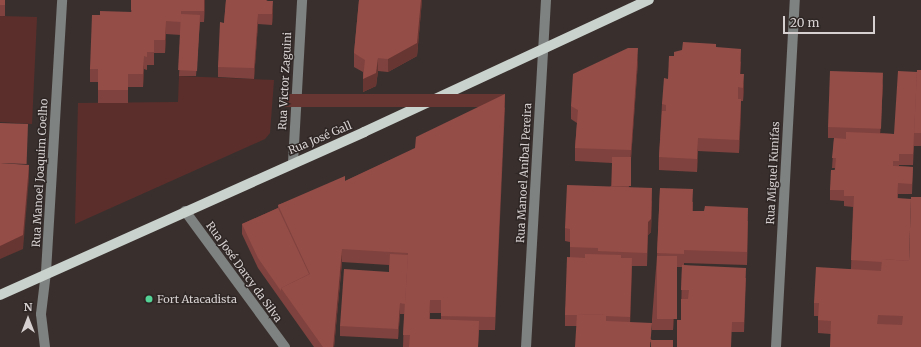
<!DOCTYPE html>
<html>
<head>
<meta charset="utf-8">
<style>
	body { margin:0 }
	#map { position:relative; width:921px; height:347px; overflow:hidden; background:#39302e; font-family:Merriweather,serif }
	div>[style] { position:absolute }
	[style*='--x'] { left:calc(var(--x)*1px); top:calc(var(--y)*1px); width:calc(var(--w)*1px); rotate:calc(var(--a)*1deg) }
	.green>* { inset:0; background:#5c2e2b }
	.minor>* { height:10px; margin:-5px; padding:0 5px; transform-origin:5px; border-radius:5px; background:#7e8280 }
	.major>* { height:10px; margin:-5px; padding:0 5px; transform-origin:5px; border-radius:5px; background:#cad2cd }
	.wall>* { inset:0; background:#80423e; transform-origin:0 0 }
	.shaded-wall>* { inset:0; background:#683632; transform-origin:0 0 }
	.building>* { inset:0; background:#954d48; transform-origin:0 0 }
	.dots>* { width:11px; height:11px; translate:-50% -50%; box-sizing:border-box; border:2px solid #2e2625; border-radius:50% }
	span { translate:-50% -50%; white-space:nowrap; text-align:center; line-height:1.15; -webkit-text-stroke:3px #2e2625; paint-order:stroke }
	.street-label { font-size:11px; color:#d6d0d0 }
	.poi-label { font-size:11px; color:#d6d0d0 }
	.left { translate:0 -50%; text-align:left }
	.north { position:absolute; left:8px; top:299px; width:40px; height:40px; -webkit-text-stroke:3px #2e2625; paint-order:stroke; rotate:0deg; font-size:11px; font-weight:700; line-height:16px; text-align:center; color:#d6d0d0 }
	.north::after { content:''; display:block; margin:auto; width:14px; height:18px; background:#d6d0d0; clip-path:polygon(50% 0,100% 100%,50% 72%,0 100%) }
	.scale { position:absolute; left:783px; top:16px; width:92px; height:18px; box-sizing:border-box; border:2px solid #d6d0d0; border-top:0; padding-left:5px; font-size:12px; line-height:14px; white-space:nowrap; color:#d6d0d0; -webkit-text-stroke:3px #2e2625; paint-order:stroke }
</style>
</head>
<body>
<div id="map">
	<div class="green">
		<i style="clip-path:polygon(0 16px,37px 17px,32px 124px,0 122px)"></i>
		<i style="clip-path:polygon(179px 76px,274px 80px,270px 133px,265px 139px,75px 224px,78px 103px,178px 102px)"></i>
	</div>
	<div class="minor">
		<i style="--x:293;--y:163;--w:163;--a:-86.8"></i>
		<i style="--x:185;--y:211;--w:169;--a:53.7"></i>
		<i style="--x:45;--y:347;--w:33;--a:-97"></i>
		<i style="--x:41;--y:314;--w:42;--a:-83.2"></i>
		<i style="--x:46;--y:272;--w:272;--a:-86.6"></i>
		<i style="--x:526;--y:347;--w:348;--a:-86.7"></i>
		<i style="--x:776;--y:347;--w:348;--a:-86.9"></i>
	</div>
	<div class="major">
		<i style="--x:0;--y:295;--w:399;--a:-24.1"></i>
		<i style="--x:364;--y:132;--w:314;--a:-24.9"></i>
	</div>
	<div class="wall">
		<i style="left:0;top:0;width:5px;height:16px"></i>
		<i style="clip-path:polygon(131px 0,205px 0,204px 22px,200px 22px,196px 76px,179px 76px,181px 35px,166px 34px,165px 53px,154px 53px,154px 65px,147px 65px,147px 70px,144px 69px,143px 87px,128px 87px,128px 103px,98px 103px,98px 82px,90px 82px,90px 69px,100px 15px,131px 12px)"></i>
		<i style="clip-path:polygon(226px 0,267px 0,273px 12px,272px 25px,258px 24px,254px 79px,218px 77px,218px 67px,224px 23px)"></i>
		<i style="clip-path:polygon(359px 0,422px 0,417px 56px,388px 72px,378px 71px,376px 86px,363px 92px,363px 72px,354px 67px,354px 53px)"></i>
		<i style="clip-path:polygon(716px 47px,741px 62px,740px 74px,744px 87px,743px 101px,741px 101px,741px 112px,739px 153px,698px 151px,697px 172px,659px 170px,659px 157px,662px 104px,674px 56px)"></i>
		<i style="clip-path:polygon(638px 61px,629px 187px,652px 201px,651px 232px,648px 235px,647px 266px,632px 266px,630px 322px,652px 340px,673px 347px,576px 326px,565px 326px,565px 315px,570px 257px,570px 242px,565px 241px,565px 228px,611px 186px,612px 163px,575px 161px,575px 148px,577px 123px,571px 119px,571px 106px)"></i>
		<i style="clip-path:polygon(921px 70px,921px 146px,914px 146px,914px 144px,913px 165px,899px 165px,899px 166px,913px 167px,912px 194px,898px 194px,898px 198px,921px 347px,831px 334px,818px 333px,818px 316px,814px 316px,814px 303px,851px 269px,853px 207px,844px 206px,844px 201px,830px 200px,830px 190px,835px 168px,832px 168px,834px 138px,828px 138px,828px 127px,883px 84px,880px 133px,894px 134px,917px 72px)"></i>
		<i style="clip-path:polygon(evenodd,505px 107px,495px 330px,479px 330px,478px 347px,403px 347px,404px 314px,400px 314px,398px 339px,340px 336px,340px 326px,389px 272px,389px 265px,342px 262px,334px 347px,314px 347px,258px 268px,242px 234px,242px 224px,278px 208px,278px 205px,345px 181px,505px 107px,430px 313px,441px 313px,441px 319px,430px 319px,430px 313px)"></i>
		<i style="clip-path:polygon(660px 188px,693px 202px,693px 211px,748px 221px,747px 265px,684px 263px,684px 265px,746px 278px,744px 332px,732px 332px,681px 320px,682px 267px,677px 267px,673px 330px,652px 330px,652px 319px,657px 256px)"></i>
	</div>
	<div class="shaded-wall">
		<i style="clip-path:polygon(204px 0,205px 0,204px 22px)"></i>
		<i style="clip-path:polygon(421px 0,422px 0,417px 56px,388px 72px,388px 59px)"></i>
		<i style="clip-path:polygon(273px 1px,273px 12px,272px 25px,272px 14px)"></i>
		<i style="clip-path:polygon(258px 14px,258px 24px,254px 79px,254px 68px)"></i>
		<i style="clip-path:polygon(166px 21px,166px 34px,165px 53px,165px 40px)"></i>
		<i style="clip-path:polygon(638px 48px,638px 61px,628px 200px,631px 150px)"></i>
		<i style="clip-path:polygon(741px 49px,741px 62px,740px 87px,740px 74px)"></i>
		<i style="clip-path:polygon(144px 56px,144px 69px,143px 87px,143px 74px)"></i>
		<i style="clip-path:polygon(378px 58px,378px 71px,376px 86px,363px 92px,363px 79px)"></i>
		<i style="clip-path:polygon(883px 73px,883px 84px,880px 140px,880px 130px)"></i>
		<i style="clip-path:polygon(744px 74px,744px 87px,743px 101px,743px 88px)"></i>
		<i style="left:505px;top:94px;width:13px;height:223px;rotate:90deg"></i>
		<i style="clip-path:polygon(741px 99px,741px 112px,739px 153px,739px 140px)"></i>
		<i style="clip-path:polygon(698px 138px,698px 151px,697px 172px,697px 159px)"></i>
		<i style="clip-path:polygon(29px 165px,29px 178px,23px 249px,0 259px,0 246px)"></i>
		<i style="clip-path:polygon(652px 188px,651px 232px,648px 235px,647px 266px,648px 222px)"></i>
		<i style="clip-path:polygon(748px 208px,748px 221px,747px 265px,747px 252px)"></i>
		<i style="clip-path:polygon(342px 249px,342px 262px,334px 347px,333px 347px)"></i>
		<i style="clip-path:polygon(677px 256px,677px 267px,673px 330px,673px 320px)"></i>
		<i style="clip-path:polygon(632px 258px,632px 269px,630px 327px,630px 317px)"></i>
		<i style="clip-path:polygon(400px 303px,400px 314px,398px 339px,398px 329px)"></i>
	</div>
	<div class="building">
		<i style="left:0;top:0;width:5px;height:5px"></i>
		<i style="clip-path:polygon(131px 0,204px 0,204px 11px,181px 11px,181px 7px,132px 7px,132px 10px,131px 10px)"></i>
		<i style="clip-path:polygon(226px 0,266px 0,266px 1px,273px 1px,272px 14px,258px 14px,254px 68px,218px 67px,220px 22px,224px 23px)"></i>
		<i style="clip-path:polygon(359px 0,421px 0,417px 43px,388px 59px,378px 58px,376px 73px,363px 79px,365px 60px,354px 53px)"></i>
		<i style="clip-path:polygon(132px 7px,181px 7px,181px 22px,166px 21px,165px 40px,154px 40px,154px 52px,147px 52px,147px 57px,144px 56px,143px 74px,128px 74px,128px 90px,98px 90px,98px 69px,90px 69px,92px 15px,100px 15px,100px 11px,132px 12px)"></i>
		<i style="left:181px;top:14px;width:19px;height:56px;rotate:3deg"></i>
		<i style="clip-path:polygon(683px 42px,716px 44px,716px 47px,741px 49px,740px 74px,744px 74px,743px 88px,738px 87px,738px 99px,741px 99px,739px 140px,698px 138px,697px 159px,659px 157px,662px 111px,666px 111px,666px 105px,662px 104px,664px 78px,668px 79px,669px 56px,674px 56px,674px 52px,682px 50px)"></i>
		<i style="clip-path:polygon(628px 48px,638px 48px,631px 150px,575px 148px,578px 110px,571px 106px,573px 74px)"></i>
		<i style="clip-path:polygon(917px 70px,921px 70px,921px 133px,914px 133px)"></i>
		<i style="left:830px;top:71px;width:53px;height:56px;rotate:2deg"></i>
		<i style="clip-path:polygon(898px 71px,917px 72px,913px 154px,899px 154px,899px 161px,893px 161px,893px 166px,913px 167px,912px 184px,898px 183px,897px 198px,911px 199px,909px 261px,882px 259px,882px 262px,851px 260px,854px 196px,844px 196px,844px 190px,830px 190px,831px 170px,835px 170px,836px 158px,832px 158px,834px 138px,846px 139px,846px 132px,894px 134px)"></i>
		<i style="clip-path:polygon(505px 94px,495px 317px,441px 316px,441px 300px,430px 300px,429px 319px,479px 321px,478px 347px,409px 347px,410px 335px,403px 335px,408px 253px,342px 249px,333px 347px,323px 347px,281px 288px,310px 274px,278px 205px,345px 176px,345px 181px,415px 148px,416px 137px)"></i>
		<i style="left:0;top:123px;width:28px;height:40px;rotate:2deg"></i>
		<i style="left:612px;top:157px;width:19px;height:29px"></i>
		<i style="clip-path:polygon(0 163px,29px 165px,23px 235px,0 246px)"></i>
		<i style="clip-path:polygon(567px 185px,652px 188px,651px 219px,648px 222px,647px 253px,598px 251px,598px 248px,570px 247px,570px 229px,565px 228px)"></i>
		<i style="clip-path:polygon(660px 188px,693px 189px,692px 211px,704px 211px,705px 206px,748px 208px,747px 252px,684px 250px,684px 254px,657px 253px)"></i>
		<i style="clip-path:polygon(evenodd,911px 197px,921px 197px,921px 347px,830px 347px,831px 321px,818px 320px,819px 303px,814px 303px,816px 267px,881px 271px,882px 259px,909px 261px,911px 197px,878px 315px,903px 316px,902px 325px,877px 324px,878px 315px)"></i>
		<i style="clip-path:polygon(278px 208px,309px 274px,281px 288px,281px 291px,258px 258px,242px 224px)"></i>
		<i style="clip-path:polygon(390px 254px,408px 255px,405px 304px,400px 303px,398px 329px,340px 326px,344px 269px,389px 272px)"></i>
		<i style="clip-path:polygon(585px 254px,621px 255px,621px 258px,632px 258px,630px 317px,606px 316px,606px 315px,577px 314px,577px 315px,565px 315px,567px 257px,585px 258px)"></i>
		<i style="left:657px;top:256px;width:20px;height:63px"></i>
		<i style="clip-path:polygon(682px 265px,746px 268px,744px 322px,732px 322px,731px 347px,677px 347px,677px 320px,681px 320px,681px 299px,688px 299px,689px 290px,681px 290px)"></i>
		<i style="clip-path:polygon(577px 314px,606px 315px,606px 321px,652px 323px,650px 347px,575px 347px)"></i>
		<i style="left:651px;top:340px;width:22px;height:7px"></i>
	</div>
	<div class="dots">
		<i style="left:149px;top:299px;background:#54d396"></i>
	</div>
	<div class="street-label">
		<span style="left:285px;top:81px;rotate:-87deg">Rua Victor Zaguini</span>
		<span style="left:320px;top:138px;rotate:-23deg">Rua José Gall</span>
		<span style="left:40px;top:173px;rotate:-87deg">Rua Manoel Joaquim Coelho</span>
		<span style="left:524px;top:173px;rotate:-87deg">Rua Manoel Aníbal Pereira</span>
		<span style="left:773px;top:173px;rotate:-87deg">Rua Miguel Kunifas</span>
		<span style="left:244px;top:272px;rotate:54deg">Rua José Darcy da Silva</span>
	</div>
	<div class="poi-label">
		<span class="left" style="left:157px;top:299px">Fort Atacadista</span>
	</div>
	<div class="north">N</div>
	<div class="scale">20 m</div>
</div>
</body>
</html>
